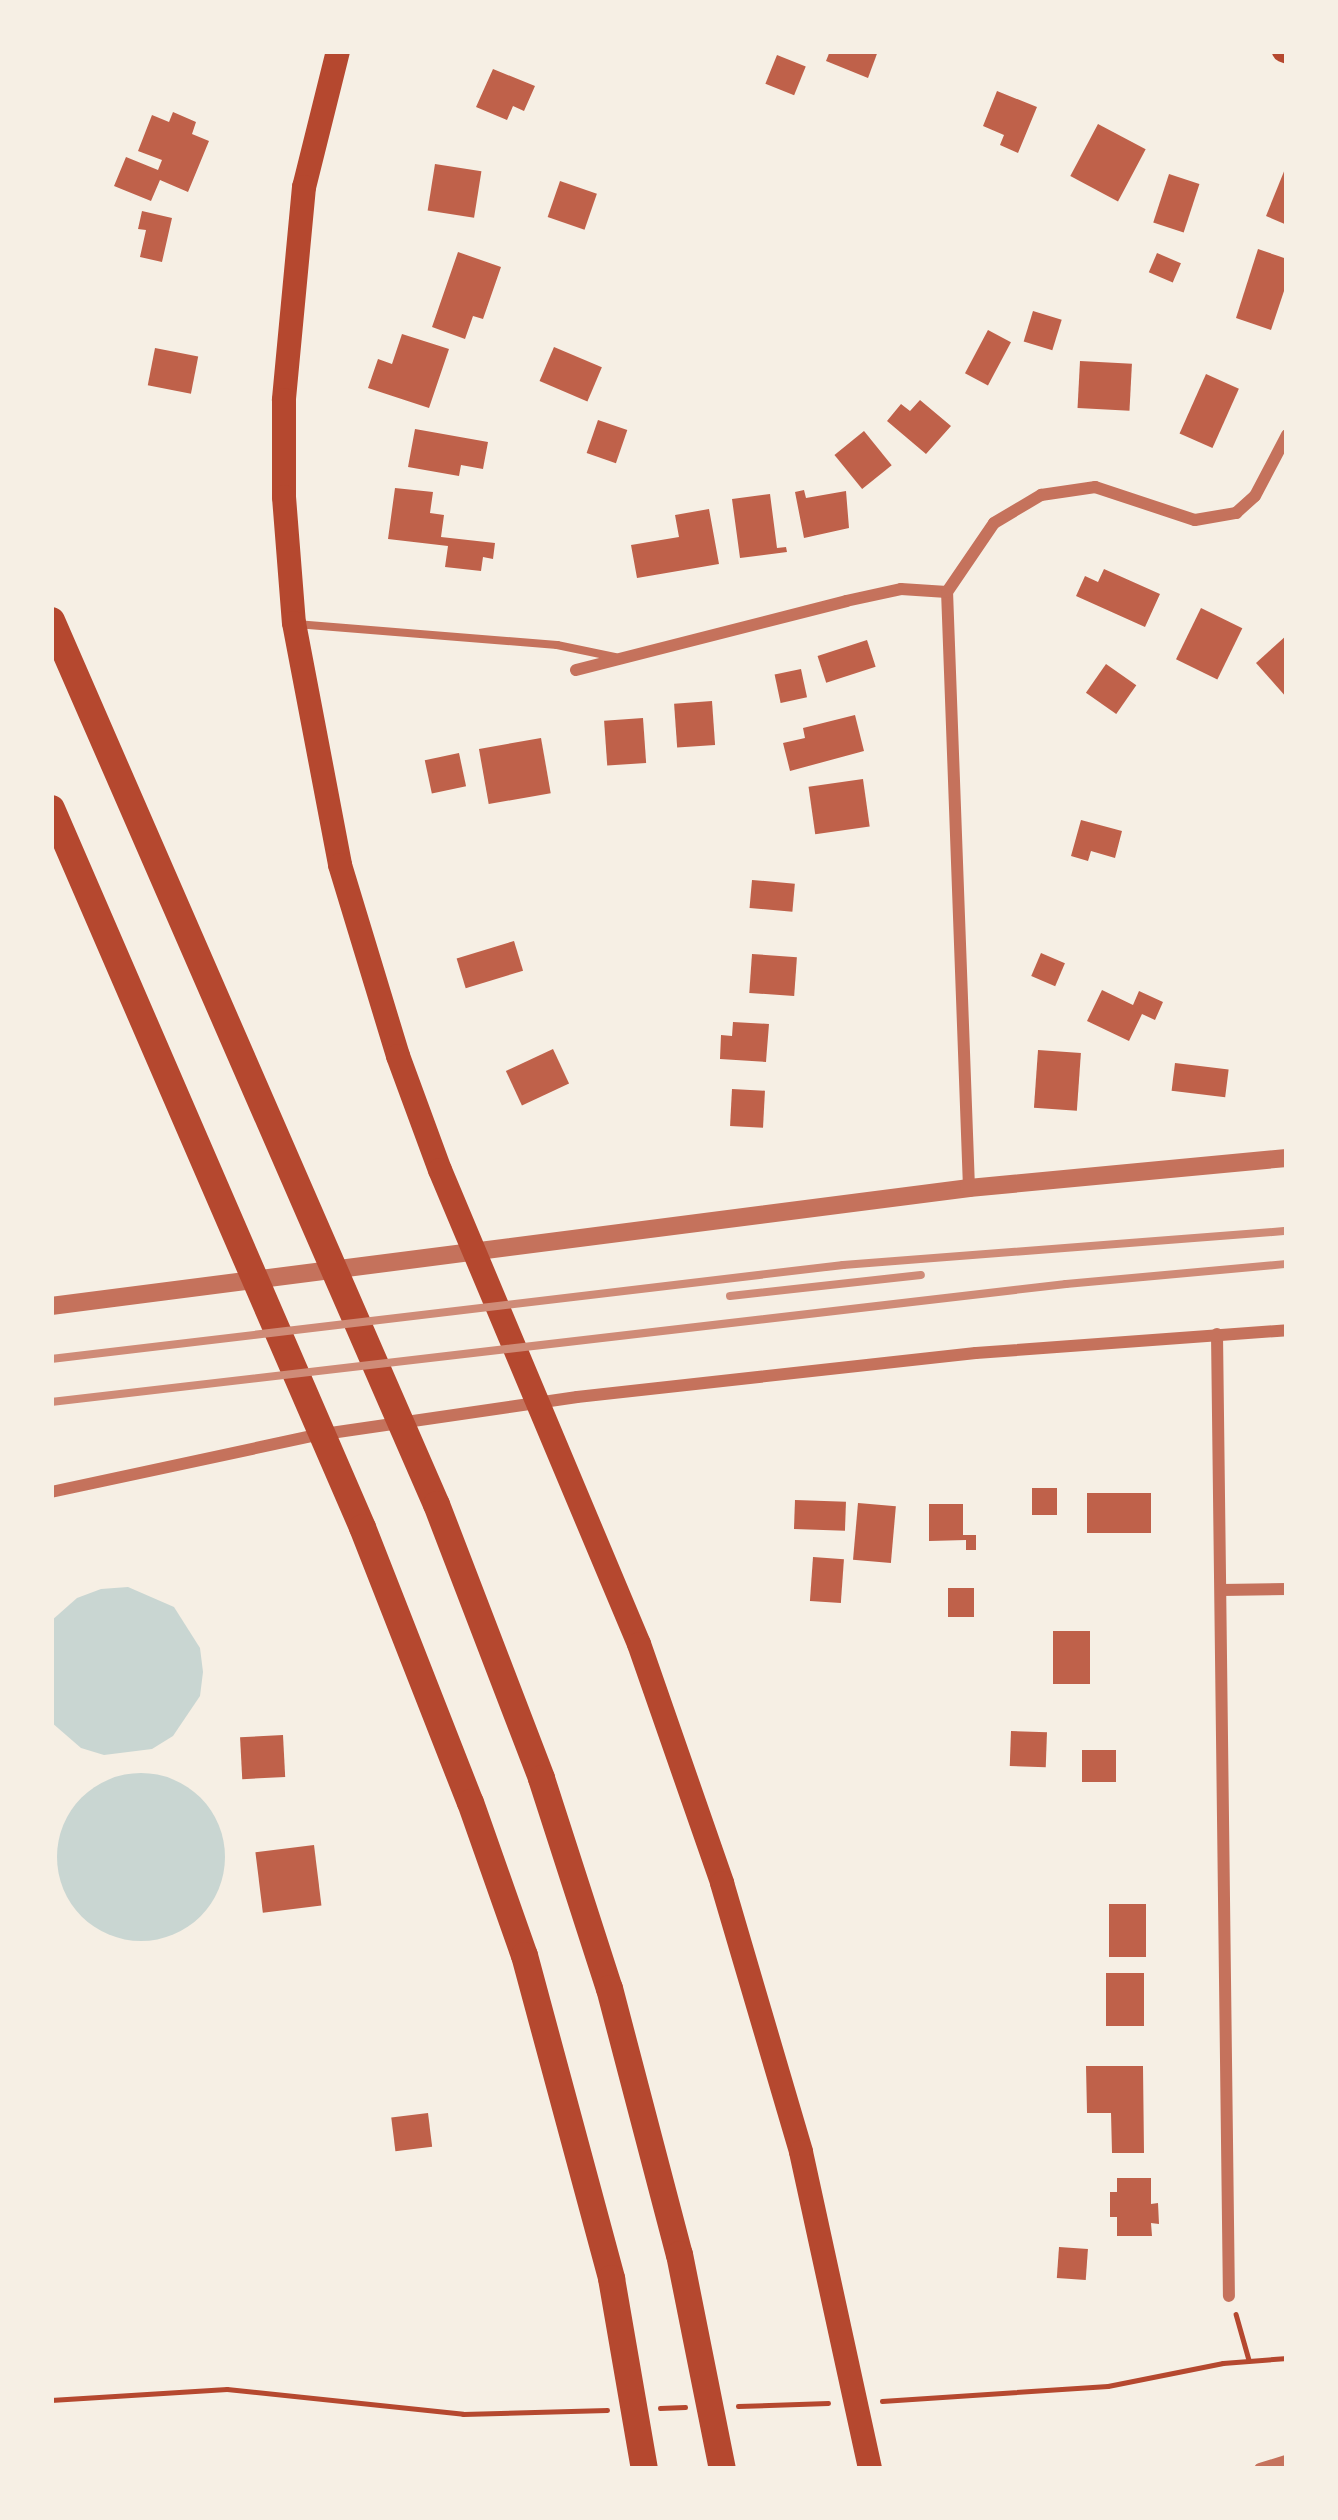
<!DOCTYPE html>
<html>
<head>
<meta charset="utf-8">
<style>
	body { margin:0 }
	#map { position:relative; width:1338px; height:2520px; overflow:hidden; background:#f6efe4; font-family:"DM Sans",sans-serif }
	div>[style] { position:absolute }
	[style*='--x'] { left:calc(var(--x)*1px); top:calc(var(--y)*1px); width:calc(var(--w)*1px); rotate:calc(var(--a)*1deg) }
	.water>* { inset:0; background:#c9d6d2 }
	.round { border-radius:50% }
	.building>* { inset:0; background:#bf614a; transform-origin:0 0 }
	.path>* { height:4.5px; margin:-2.25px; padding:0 2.25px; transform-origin:2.25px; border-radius:2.25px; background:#b5482f }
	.service>* { height:8px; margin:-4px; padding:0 4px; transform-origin:4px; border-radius:4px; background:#c5725c }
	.minor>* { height:12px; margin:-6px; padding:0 6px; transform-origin:6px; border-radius:6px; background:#c5725c }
	.tertiary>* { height:18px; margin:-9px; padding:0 9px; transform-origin:9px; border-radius:9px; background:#c5725c }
	.secondary>* { height:21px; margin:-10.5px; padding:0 10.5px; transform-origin:10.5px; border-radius:10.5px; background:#b5482f }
	.primary>* { height:24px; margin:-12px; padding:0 12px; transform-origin:12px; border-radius:12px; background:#b5482f }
	.motorway>* { height:27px; margin:-13.5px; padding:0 13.5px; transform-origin:13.5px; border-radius:13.5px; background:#b5482f }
	.rail>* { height:8px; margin:-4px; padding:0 4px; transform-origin:4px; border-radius:4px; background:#cf8b77 }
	span { translate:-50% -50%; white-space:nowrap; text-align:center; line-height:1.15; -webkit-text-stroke:9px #f6efe4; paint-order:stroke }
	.frame { position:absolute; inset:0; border:54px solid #f6efe4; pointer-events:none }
</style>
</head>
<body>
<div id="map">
	<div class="water">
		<i style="clip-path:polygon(128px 1587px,174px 1607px,200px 1648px,203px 1672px,200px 1696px,173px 1736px,152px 1749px,104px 1755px,81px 1748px,51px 1722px,51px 1621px,77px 1598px,101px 1589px)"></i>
		<i class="round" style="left:57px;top:1773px;width:168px;height:168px"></i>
	</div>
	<div class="building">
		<i style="clip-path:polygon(830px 51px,878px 51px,868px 78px,826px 61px)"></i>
		<i style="left:777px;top:55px;width:31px;height:31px;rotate:22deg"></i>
		<i style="clip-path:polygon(493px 69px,535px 86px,524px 111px,513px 106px,507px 120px,476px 107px)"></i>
		<i style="clip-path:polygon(997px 91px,1037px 107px,1018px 153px,1000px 145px,1004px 135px,983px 126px)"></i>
		<i style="clip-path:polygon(173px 112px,196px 122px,192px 134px,209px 141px,188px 192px,160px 180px,151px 201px,114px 186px,126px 157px,158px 170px,162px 160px,138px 151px,152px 115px,169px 122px)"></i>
		<i style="left:1098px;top:124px;width:54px;height:59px;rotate:28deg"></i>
		<i style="left:435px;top:164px;width:47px;height:47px;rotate:9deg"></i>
		<i style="clip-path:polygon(1287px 164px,1287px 225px,1266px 216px)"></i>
		<i style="left:1169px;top:174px;width:32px;height:51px;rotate:18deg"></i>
		<i style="left:560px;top:181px;width:39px;height:38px;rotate:19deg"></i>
		<i style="clip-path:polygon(142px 211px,172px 218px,162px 262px,140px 257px,146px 230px,138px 229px)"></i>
		<i style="clip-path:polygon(1258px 249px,1287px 259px,1287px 282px,1271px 330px,1236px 318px)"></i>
		<i style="clip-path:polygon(458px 252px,501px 267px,483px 319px,473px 316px,465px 339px,432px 327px)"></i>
		<i style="left:1157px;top:253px;width:26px;height:21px;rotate:23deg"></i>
		<i style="left:1033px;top:311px;width:30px;height:32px;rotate:17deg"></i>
		<i style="left:988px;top:330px;width:26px;height:49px;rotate:28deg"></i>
		<i style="clip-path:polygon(402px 334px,449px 349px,429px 408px,368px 388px,378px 359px,392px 364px)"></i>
		<i style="left:554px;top:347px;width:52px;height:37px;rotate:23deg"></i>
		<i style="left:155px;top:348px;width:44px;height:38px;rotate:11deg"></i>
		<i style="left:1080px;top:361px;width:52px;height:47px;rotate:3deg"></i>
		<i style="left:1206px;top:374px;width:36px;height:65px;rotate:24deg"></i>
		<i style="clip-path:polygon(920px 400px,951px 426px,926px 454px,887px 421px,901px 404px,910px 411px)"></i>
		<i style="left:598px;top:420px;width:31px;height:35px;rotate:19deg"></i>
		<i style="clip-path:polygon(415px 429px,488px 442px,483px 469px,461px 465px,459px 476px,408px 467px)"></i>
		<i style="left:864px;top:431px;width:44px;height:38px;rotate:51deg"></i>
		<i style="clip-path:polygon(395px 488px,433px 492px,430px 513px,444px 515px,441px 537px,495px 543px,493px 559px,483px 557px,481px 571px,445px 567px,448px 546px,388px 539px)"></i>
		<i style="clip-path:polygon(804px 490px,806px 498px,846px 491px,849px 528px,804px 538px,795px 492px)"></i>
		<i style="clip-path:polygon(770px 494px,777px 548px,786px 547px,787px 552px,740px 558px,732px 499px)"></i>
		<i style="clip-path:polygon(709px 509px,719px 564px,637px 578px,631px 545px,679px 537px,675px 515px)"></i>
		<i style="clip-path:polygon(1104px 569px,1160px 594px,1145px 627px,1076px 596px,1085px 576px,1098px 582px)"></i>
		<i style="left:1201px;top:608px;width:46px;height:57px;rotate:26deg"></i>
		<i style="clip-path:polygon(1287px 635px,1287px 698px,1256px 663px)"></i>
		<i style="left:867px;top:640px;width:28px;height:52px;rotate:72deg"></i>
		<i style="left:1106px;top:664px;width:37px;height:35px;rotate:35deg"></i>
		<i style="left:801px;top:669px;width:29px;height:27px;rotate:78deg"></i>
		<i style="left:712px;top:701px;width:44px;height:38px;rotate:86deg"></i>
		<i style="clip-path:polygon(855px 715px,864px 751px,790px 771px,783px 743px,805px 738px,803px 728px)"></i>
		<i style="left:643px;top:718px;width:45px;height:39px;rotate:86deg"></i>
		<i style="left:541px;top:738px;width:56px;height:63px;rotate:80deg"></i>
		<i style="left:459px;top:753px;width:34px;height:35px;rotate:78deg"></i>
		<i style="left:863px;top:779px;width:48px;height:55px;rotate:82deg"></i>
		<i style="clip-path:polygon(1081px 820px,1122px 831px,1115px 858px,1091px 851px,1088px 861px,1071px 856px)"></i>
		<i style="left:752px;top:880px;width:43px;height:28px;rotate:5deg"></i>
		<i style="left:514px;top:941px;width:31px;height:60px;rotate:73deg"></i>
		<i style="left:1041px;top:953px;width:26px;height:25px;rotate:23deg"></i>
		<i style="left:752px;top:954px;width:45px;height:39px;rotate:4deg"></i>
		<i style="clip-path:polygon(1102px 990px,1133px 1005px,1139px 991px,1163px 1002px,1155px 1020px,1142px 1014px,1129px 1041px,1087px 1021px)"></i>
		<i style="clip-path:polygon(733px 1022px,769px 1024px,766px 1062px,720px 1059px,721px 1035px,732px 1036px)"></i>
		<i style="left:553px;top:1049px;width:38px;height:52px;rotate:65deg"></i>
		<i style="left:1038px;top:1050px;width:43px;height:58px;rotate:4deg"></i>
		<i style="left:1175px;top:1063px;width:54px;height:28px;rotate:7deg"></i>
		<i style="left:732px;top:1089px;width:33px;height:37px;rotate:3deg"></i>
		<i style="left:1032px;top:1488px;width:25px;height:27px"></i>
		<i style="left:1151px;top:1493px;width:40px;height:64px;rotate:90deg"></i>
		<i style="left:795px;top:1500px;width:51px;height:29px;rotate:2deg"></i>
		<i style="left:858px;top:1503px;width:38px;height:57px;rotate:5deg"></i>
		<i style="clip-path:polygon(929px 1504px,963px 1504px,963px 1535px,976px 1535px,976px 1550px,966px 1550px,966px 1540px,929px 1541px)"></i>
		<i style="left:813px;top:1557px;width:31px;height:44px;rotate:4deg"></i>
		<i style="left:948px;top:1588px;width:26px;height:29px"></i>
		<i style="left:1090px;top:1631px;width:53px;height:37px;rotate:90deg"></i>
		<i style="left:1011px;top:1731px;width:36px;height:35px;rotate:2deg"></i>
		<i style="left:283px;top:1735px;width:42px;height:43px;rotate:87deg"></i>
		<i style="left:1082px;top:1750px;width:34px;height:32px"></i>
		<i style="left:314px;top:1845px;width:61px;height:59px;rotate:83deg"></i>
		<i style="left:1109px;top:1904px;width:37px;height:53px"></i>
		<i style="left:1106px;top:1973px;width:38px;height:53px"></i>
		<i style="clip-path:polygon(1086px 2066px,1143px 2066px,1144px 2153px,1112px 2153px,1111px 2113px,1087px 2113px)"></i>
		<i style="left:428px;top:2113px;width:34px;height:37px;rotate:83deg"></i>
		<i style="clip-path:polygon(1117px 2178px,1151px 2178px,1151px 2204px,1158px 2203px,1159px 2224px,1151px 2223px,1152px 2236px,1117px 2236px,1117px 2217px,1110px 2217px,1110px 2192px,1117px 2192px)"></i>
		<i style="left:1059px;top:2247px;width:29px;height:31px;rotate:4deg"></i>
	</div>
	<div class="path">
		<i style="--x:1236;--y:2314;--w:48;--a:74.2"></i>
		<i style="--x:51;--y:2400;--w:176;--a:-3.6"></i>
		<i style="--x:227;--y:2389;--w:237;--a:6"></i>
		<i style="--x:463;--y:2414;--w:144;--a:-1.6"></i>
		<i style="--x:882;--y:2401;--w:226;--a:-3.8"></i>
		<i style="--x:1108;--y:2386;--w:117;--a:-11.3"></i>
		<i style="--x:1223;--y:2363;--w:64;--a:-4.5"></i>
		<i style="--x:738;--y:2406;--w:90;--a:-1.9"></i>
		<i style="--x:660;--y:2408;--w:25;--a:-2"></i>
	</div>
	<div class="service">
		<i style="--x:296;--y:624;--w:262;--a:4.6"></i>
		<i style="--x:557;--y:645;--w:59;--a:11.7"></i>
	</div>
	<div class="minor">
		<i style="--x:576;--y:670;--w:279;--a:-14.3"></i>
		<i style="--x:846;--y:601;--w:56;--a:-12.3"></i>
		<i style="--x:901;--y:589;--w:46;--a:3.7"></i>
		<i style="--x:969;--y:1188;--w:596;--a:-92.11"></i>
		<i style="--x:947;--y:592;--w:83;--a:-55.7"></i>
		<i style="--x:994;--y:523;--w:55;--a:-30.8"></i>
		<i style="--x:1041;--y:495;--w:55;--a:-8.4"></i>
		<i style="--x:1095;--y:487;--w:105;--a:18.3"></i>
		<i style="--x:1195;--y:520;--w:42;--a:-9.7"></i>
		<i style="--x:1236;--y:513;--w:25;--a:-42"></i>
		<i style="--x:1255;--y:496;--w:69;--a:-62.3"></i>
		<i style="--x:1217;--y:1334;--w:962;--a:89.29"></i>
		<i style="--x:51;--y:1492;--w:272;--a:-12.1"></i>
		<i style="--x:317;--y:1435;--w:263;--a:-8.3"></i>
		<i style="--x:577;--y:1397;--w:401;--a:-6.3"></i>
		<i style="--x:976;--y:1353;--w:312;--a:-4.2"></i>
		<i style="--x:1221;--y:1590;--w:66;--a:-0.9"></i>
		<i style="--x:1260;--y:2469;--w:28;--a:-17"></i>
	</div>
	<div class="tertiary">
		<i style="--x:51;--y:1306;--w:926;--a:-7.32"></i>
		<i style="--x:969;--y:1188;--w:319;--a:-5.4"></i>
	</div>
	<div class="secondary">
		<i style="--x:1282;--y:51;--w:5;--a:22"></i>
	</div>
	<div class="primary">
		<i style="--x:338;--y:51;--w:140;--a:104"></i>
		<i style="--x:304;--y:187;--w:214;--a:95.4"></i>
		<i style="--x:284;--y:400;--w:97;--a:90"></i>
		<i style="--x:284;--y:497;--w:126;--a:85.5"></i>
		<i style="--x:294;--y:623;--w:246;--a:79.2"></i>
		<i style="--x:340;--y:865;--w:200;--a:73.1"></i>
		<i style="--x:398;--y:1056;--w:121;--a:69.8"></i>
		<i style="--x:440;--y:1170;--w:514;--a:67.23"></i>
		<i style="--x:639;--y:1644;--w:253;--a:70.8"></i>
		<i style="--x:722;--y:1883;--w:280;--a:73.6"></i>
		<i style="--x:801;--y:2152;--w:324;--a:77.7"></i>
	</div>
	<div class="motorway">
		<i style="--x:51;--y:620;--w:964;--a:66.47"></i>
		<i style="--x:436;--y:1504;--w:293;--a:69"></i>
		<i style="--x:541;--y:1778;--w:221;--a:72.1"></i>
		<i style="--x:609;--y:1988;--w:275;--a:75.3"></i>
		<i style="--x:679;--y:2254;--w:219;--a:78.7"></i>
		<i style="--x:51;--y:808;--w:783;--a:66.61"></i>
		<i style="--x:362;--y:1527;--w:295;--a:68.6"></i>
		<i style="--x:470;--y:1802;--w:162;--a:70.6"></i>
		<i style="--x:524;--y:1955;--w:335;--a:74.9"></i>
		<i style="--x:611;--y:2278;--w:194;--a:80.2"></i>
	</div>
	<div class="rail">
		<i style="--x:730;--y:1296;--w:192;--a:-6.3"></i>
		<i style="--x:51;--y:1359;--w:798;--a:-6.77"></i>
		<i style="--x:843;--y:1265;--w:445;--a:-4.4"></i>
		<i style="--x:51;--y:1402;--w:1022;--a:-6.63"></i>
		<i style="--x:1066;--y:1284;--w:222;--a:-5.2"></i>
	</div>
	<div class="frame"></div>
</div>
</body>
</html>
